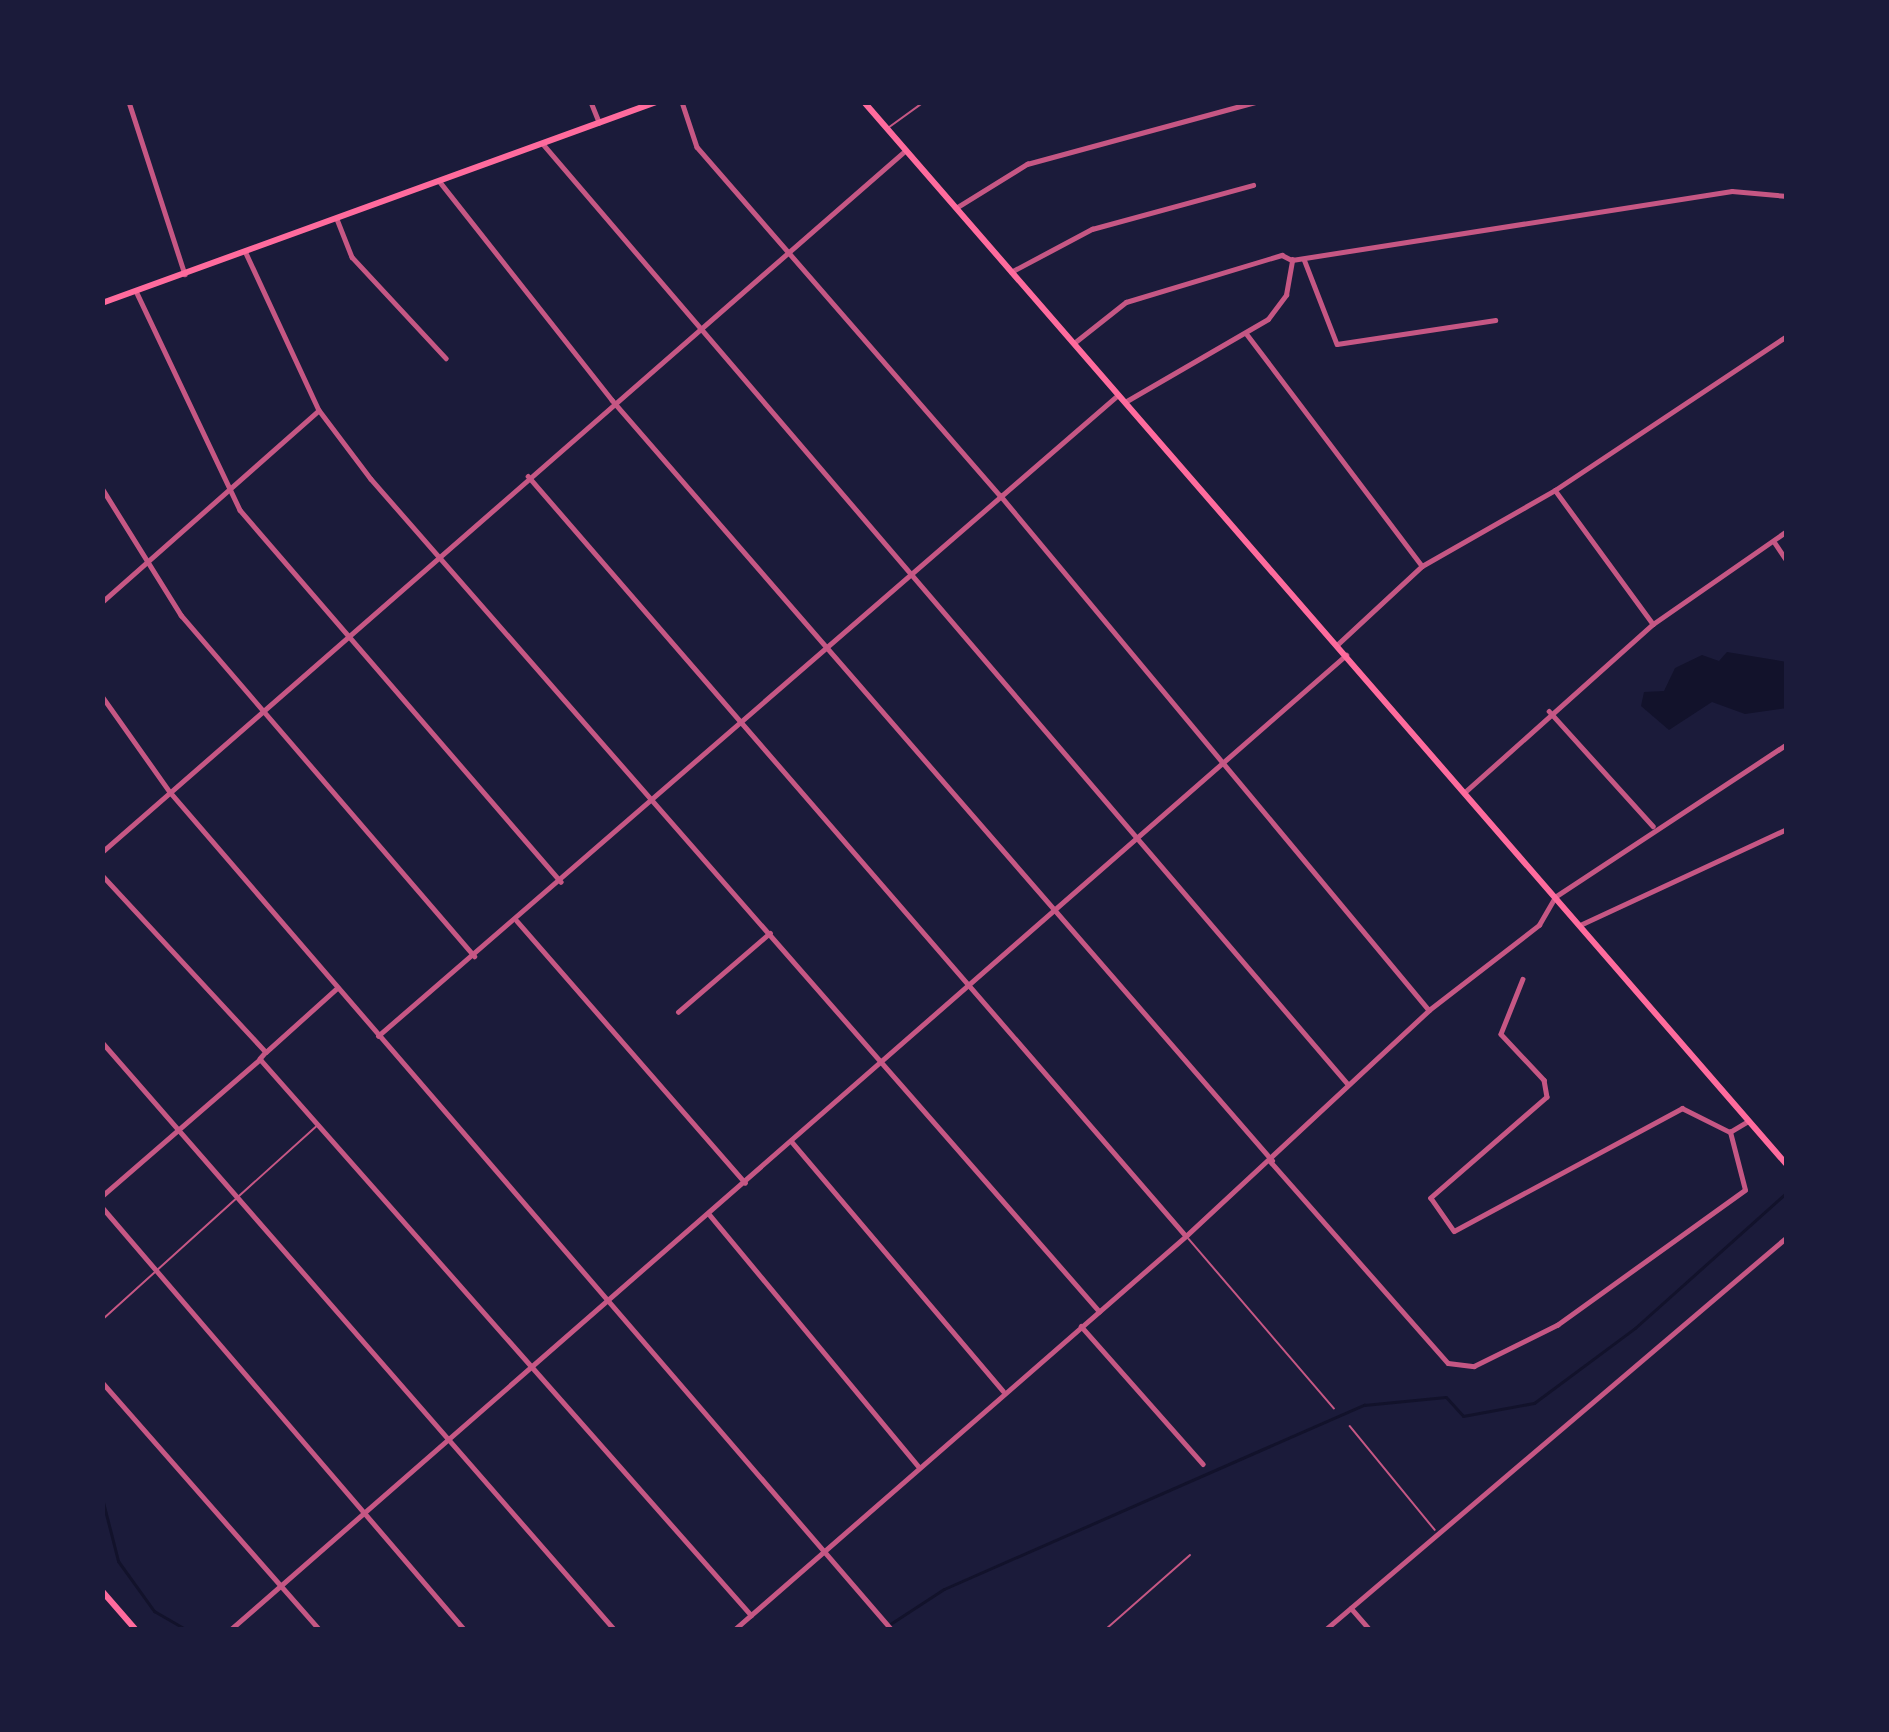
<!DOCTYPE html>
<html>
<head>
<meta charset="utf-8">
<style>
	body { margin:0 }
	#map { position:relative; width:1889px; height:1732px; overflow:hidden; background:#1b1b3a; font-family:Helvetica,sans-serif }
	div>[style] { position:absolute }
	[style*='--x'] { left:calc(var(--x)*1px); top:calc(var(--y)*1px); width:calc(var(--w)*1px); rotate:calc(var(--a)*1deg) }
	.water>* { inset:0; background:#12122b }
	.stream>* { height:3px; margin:-1.5px; padding:0 1.5px; transform-origin:1.5px; border-radius:1.5px; background:#12122b }
	.service>* { height:1.5px; margin:-0.75px; padding:0 0.75px; transform-origin:0.75px; border-radius:0.75px; background:#c65784 }
	.minor>* { height:4.5px; margin:-2.25px; padding:0 2.25px; transform-origin:2.25px; border-radius:2.25px; background:#c65784 }
	.tertiary>* { height:4.5px; margin:-2.25px; padding:0 2.25px; transform-origin:2.25px; border-radius:2.25px; background:#c65784 }
	.secondary>* { height:6px; margin:-3px; padding:0 3px; transform-origin:3px; border-radius:3px; background:#ff6b9d }
	.primary>* { height:6px; margin:-3px; padding:0 3px; transform-origin:3px; border-radius:3px; background:#ff6b9d }
	span { translate:-50% -50%; white-space:nowrap; text-align:center; line-height:1.15; -webkit-text-stroke:9px #1b1b3a; paint-order:stroke }
	.frame { position:absolute; inset:0; border:105px solid #1b1b3a; pointer-events:none }
</style>
</head>
<body>
<div id="map">
	<div class="water">
		<i style="clip-path:polygon(1727px 652px,1787px 662px,1787px 708px,1745px 714px,1712px 702px,1669px 730px,1641px 706px,1644px 692px,1664px 691px,1675px 668px,1702px 655px,1719px 661px)"></i>
	</div>
	<div class="stream">
		<i style="--x:102;--y:1498;--w:65;--a:75.7"></i>
		<i style="--x:118;--y:1561;--w:62;--a:54.2"></i>
		<i style="--x:154;--y:1611;--w:38;--a:30"></i>
		<i style="--x:881;--y:1630;--w:75;--a:-33.1"></i>
		<i style="--x:944;--y:1589;--w:459;--a:-23.7"></i>
		<i style="--x:1364;--y:1405;--w:82;--a:-5.6"></i>
		<i style="--x:1446;--y:1397;--w:25;--a:48"></i>
		<i style="--x:1463;--y:1416;--w:72;--a:-10.4"></i>
		<i style="--x:1534;--y:1403;--w:126;--a:-36.6"></i>
		<i style="--x:1635;--y:1328;--w:204;--a:-41.8"></i>
	</div>
	<div class="service">
		<i style="--x:888;--y:128;--w:44;--a:-35.8"></i>
		<i style="--x:1189;--y:1239;--w:223;--a:49.4"></i>
		<i style="--x:102;--y:1320;--w:290;--a:-42.1"></i>
		<i style="--x:1350;--y:1426;--w:134;--a:50.7"></i>
		<i style="--x:1105;--y:1630;--w:113;--a:-41.4"></i>
	</div>
	<div class="minor">
		<i style="--x:129;--y:102;--w:181;--a:72"></i>
		<i style="--x:591;--y:102;--w:22;--a:68"></i>
		<i style="--x:682;--y:102;--w:47;--a:71.6"></i>
		<i style="--x:697;--y:147;--w:461;--a:49"></i>
		<i style="--x:1000;--y:495;--w:670;--a:50.21"></i>
		<i style="--x:543;--y:144;--w:1236;--a:49.43"></i>
		<i style="--x:440;--y:182;--w:278;--a:51.7"></i>
		<i style="--x:612;--y:400;--w:1007;--a:49.03"></i>
		<i style="--x:956;--y:208;--w:84;--a:-31.8"></i>
		<i style="--x:1027;--y:164;--w:236;--a:-15.2"></i>
		<i style="--x:337;--y:219;--w:41;--a:68.5"></i>
		<i style="--x:352;--y:257;--w:138;--a:47.1"></i>
		<i style="--x:246;--y:253;--w:173;--a:65.1"></i>
		<i style="--x:319;--y:410;--w:86;--a:53"></i>
		<i style="--x:371;--y:479;--w:1106;--a:48.81"></i>
		<i style="--x:1304;--y:259;--w:91;--a:68.8"></i>
		<i style="--x:1337;--y:344;--w:160;--a:-8.6"></i>
		<i style="--x:1011;--y:272;--w:92;--a:-28"></i>
		<i style="--x:1092;--y:229;--w:167;--a:-15.3"></i>
		<i style="--x:137;--y:293;--w:240;--a:64.6"></i>
		<i style="--x:240;--y:510;--w:491;--a:49.2"></i>
		<i style="--x:1246;--y:333;--w:292;--a:52.9"></i>
		<i style="--x:1074;--y:343;--w:66;--a:-38.3"></i>
		<i style="--x:1126;--y:302;--w:163;--a:-16.8"></i>
		<i style="--x:1282;--y:255;--w:11;--a:27"></i>
		<i style="--x:1292;--y:260;--w:445;--a:-8.9"></i>
		<i style="--x:1732;--y:191;--w:55;--a:5.2"></i>
		<i style="--x:1125;--y:402;--w:165;--a:-30.1"></i>
		<i style="--x:1268;--y:319;--w:30;--a:-53"></i>
		<i style="--x:1286;--y:295;--w:36;--a:-80"></i>
		<i style="--x:528;--y:476;--w:1005;--a:49.11"></i>
		<i style="--x:102;--y:488;--w:150;--a:58.1"></i>
		<i style="--x:181;--y:615;--w:450;--a:49.3"></i>
		<i style="--x:1555;--y:490;--w:166;--a:53.8"></i>
		<i style="--x:1775;--y:543;--w:22;--a:56"></i>
		<i style="--x:102;--y:602;--w:288;--a:-41.5"></i>
		<i style="--x:1338;--y:644;--w:115;--a:-42.9"></i>
		<i style="--x:1422;--y:566;--w:153;--a:-29.7"></i>
		<i style="--x:1555;--y:490;--w:278;--a:-33.6"></i>
		<i style="--x:1549;--y:711;--w:155;--a:47.9"></i>
		<i style="--x:1465;--y:792;--w:252;--a:-41.8"></i>
		<i style="--x:1653;--y:624;--w:163;--a:-34.8"></i>
		<i style="--x:102;--y:852;--w:1067;--a:-41.13"></i>
		<i style="--x:102;--y:875;--w:241;--a:47.2"></i>
		<i style="--x:266;--y:1052;--w:9;--a:131"></i>
		<i style="--x:260;--y:1059;--w:742;--a:48.55"></i>
		<i style="--x:517;--y:921;--w:347;--a:48.9"></i>
		<i style="--x:1580;--y:925;--w:228;--a:-24.9"></i>
		<i style="--x:1523;--y:979;--w:59;--a:111.8"></i>
		<i style="--x:1501;--y:1034;--w:63;--a:46.9"></i>
		<i style="--x:1544;--y:1080;--w:17;--a:80"></i>
		<i style="--x:1547;--y:1097;--w:154;--a:139"></i>
		<i style="--x:1431;--y:1198;--w:40;--a:55.1"></i>
		<i style="--x:1454;--y:1231;--w:259;--a:-28.3"></i>
		<i style="--x:1682;--y:1108;--w:54;--a:26.6"></i>
		<i style="--x:1730;--y:1132;--w:21;--a:-31"></i>
		<i style="--x:678;--y:1012;--w:121;--a:-40.7"></i>
		<i style="--x:102;--y:1042;--w:780;--a:48.9"></i>
		<i style="--x:266;--y:1052;--w:96;--a:-42"></i>
		<i style="--x:792;--y:1142;--w:326;--a:49.7"></i>
		<i style="--x:1270;--y:1161;--w:269;--a:48.6"></i>
		<i style="--x:1448;--y:1363;--w:26;--a:7"></i>
		<i style="--x:1474;--y:1366;--w:93;--a:-26.3"></i>
		<i style="--x:1557;--y:1325;--w:231;--a:-35.7"></i>
		<i style="--x:1745;--y:1190;--w:60;--a:-104.5"></i>
		<i style="--x:102;--y:1196;--w:209;--a:-40.9"></i>
		<i style="--x:102;--y:1207;--w:557;--a:49.37"></i>
		<i style="--x:709;--y:1214;--w:327;--a:50.3"></i>
		<i style="--x:1081;--y:1326;--w:184;--a:48.5"></i>
		<i style="--x:102;--y:1382;--w:330;--a:48.7"></i>
		<i style="--x:1351;--y:1608;--w:29;--a:49"></i>
		<i style="--x:734;--y:1630;--w:600;--a:-41.08"></i>
		<i style="--x:1186;--y:1236;--w:332;--a:-42.9"></i>
		<i style="--x:1429;--y:1010;--w:139;--a:-37.7"></i>
		<i style="--x:1539;--y:925;--w:32;--a:-60"></i>
		<i style="--x:1555;--y:897;--w:278;--a:-33.4"></i>
	</div>
	<div class="tertiary">
		<i style="--x:102;--y:696;--w:118;--a:54.7"></i>
		<i style="--x:170;--y:792;--w:1106;--a:49.25"></i>
		<i style="--x:378;--y:1036;--w:979;--a:-40.9"></i>
		<i style="--x:230;--y:1630;--w:1482;--a:-41.14"></i>
		<i style="--x:1325;--y:1630;--w:607;--a:-40.39"></i>
	</div>
	<div class="secondary">
		<i style="--x:102;--y:1591;--w:52;--a:48.9"></i>
	</div>
	<div class="primary">
		<i style="--x:864;--y:102;--w:1408;--a:49.03"></i>
		<i style="--x:102;--y:303;--w:589;--a:-19.94"></i>
	</div>
	<div class="frame"></div>
</div>
</body>
</html>
